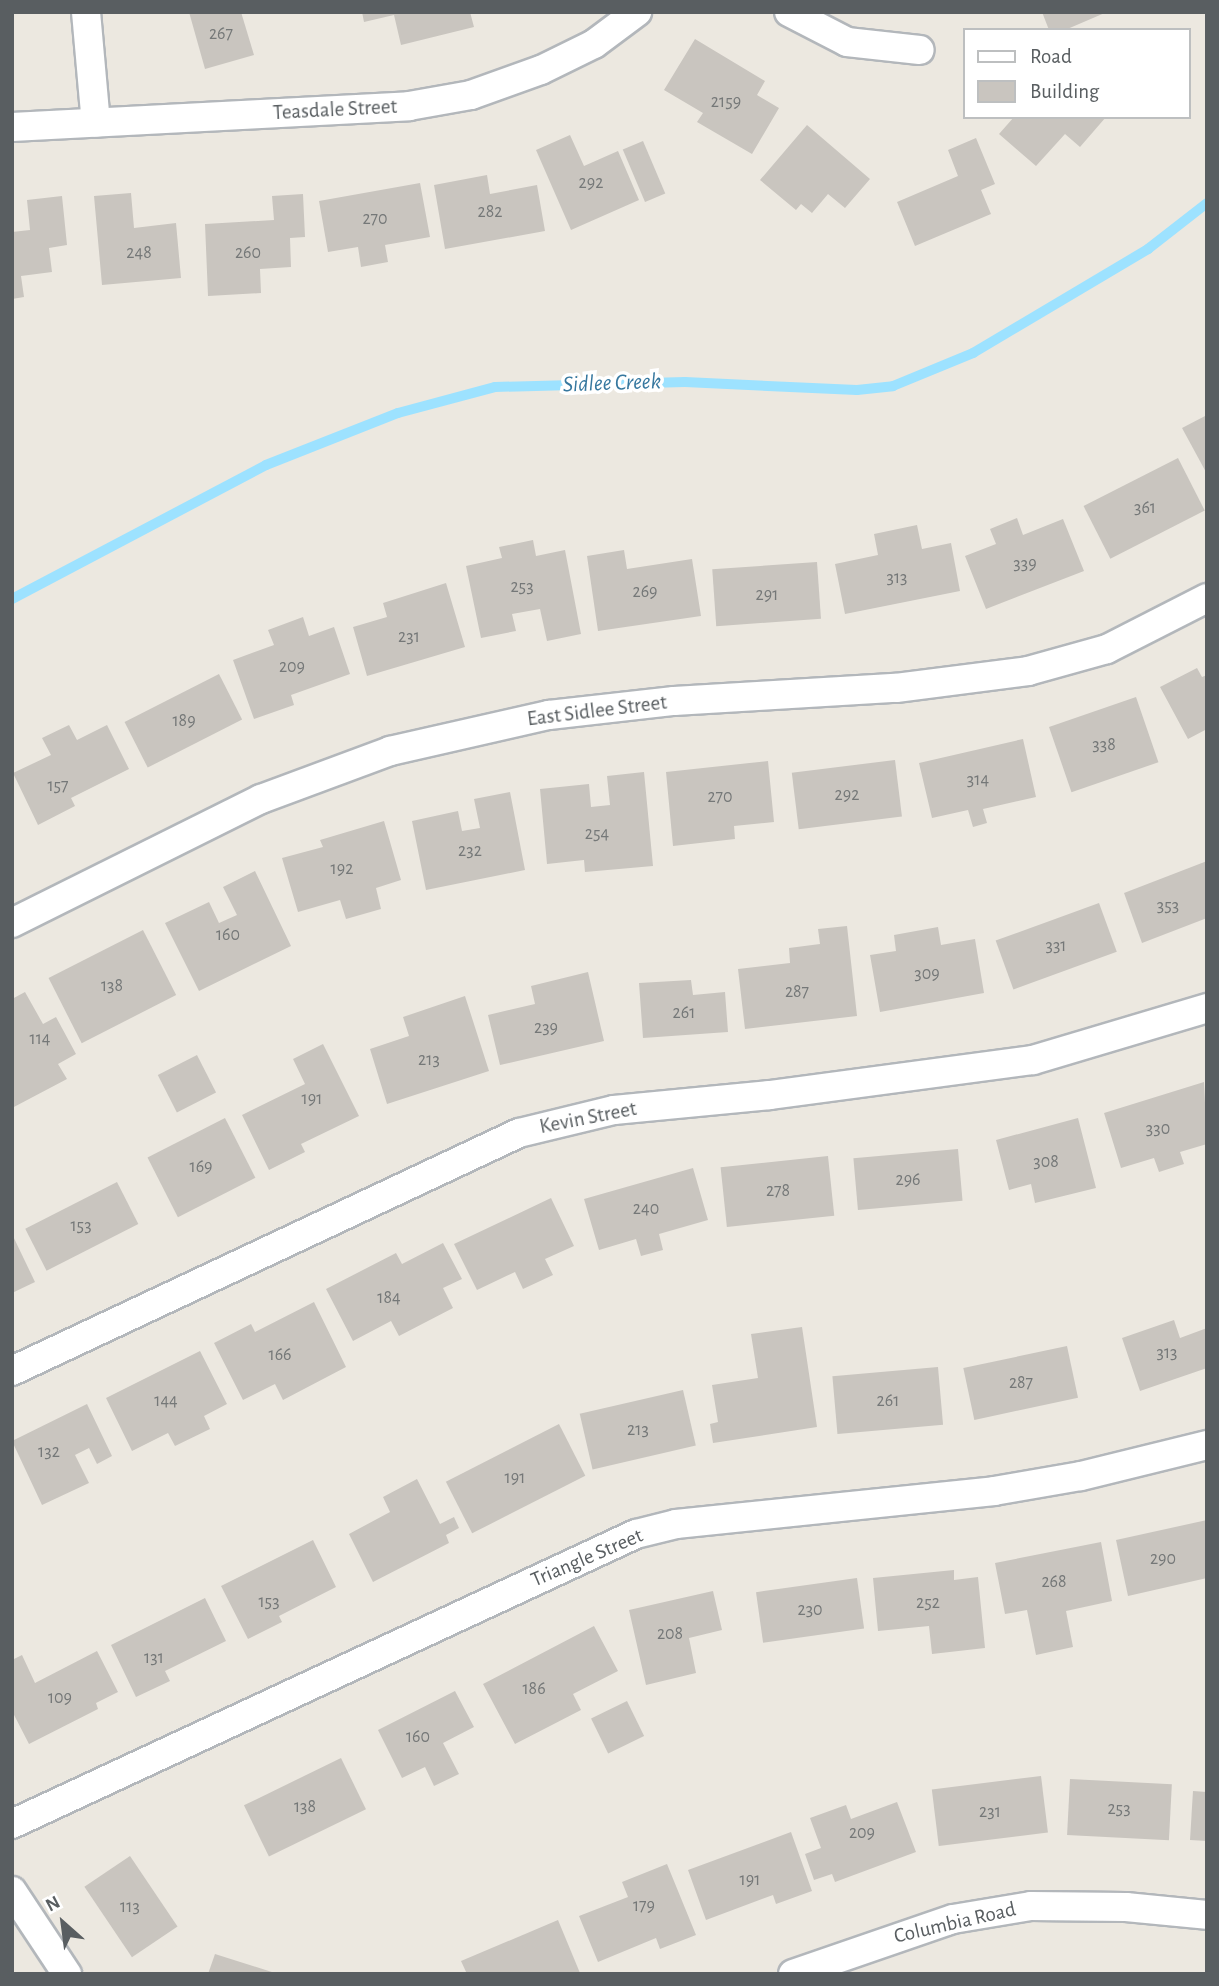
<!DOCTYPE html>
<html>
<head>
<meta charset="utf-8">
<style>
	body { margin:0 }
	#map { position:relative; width:1219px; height:1986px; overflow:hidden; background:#ece8e0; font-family:"Alegreya Sans",sans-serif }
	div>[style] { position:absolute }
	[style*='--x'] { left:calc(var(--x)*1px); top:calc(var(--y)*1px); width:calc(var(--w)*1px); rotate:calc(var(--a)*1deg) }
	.stream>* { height:10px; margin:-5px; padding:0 5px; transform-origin:5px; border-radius:5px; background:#9de2ff }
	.building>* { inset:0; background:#c9c5bf; transform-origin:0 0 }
	.roads { filter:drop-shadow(2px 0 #b3b7bb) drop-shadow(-2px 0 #b3b7bb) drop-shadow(0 2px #b3b7bb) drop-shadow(0 -2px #b3b7bb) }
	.minor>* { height:28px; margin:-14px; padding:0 14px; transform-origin:14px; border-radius:14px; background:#fff }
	span { translate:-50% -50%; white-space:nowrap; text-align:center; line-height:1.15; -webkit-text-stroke:7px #fff; paint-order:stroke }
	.number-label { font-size:18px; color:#757878 }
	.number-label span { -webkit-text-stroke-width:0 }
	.street-label { font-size:21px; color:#595e61 }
	.water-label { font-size:23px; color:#37789f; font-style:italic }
	.frame { position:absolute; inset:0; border:14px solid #595e61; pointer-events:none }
	.legend { position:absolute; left:963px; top:28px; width:228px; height:91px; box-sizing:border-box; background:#fff; border:2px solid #bdbfc0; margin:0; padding:9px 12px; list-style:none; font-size:21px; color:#595e61 }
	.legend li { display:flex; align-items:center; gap:14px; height:35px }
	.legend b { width:35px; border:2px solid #bdbfc0 }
	.north { position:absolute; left:28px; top:1888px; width:70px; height:70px; -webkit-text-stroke:5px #fff; paint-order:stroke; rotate:332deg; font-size:19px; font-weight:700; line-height:28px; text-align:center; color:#595e61 }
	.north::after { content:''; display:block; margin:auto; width:24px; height:32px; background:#595e61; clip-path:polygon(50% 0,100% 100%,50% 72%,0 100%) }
</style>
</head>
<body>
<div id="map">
	<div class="stream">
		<i style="--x:12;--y:599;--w:287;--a:-27.8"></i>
		<i style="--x:266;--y:465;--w:142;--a:-21.5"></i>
		<i style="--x:398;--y:413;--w:100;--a:-15"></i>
		<i style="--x:495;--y:387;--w:190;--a:-1.5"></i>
		<i style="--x:685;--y:382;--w:172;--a:2.7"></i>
		<i style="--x:857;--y:390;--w:36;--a:-6"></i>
		<i style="--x:893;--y:386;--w:87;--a:-22.4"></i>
		<i style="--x:973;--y:353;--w:204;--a:-30.7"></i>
		<i style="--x:1148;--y:249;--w:75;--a:-37.9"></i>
	</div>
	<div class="building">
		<i style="clip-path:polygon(189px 12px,241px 12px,254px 55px,205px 69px)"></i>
		<i style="clip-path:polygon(362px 12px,470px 12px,474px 27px,401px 45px,394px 15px,364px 22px)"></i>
		<i style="clip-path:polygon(1042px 12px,1107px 12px,1065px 30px,1049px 30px)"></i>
		<i style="clip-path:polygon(695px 39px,765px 81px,757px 95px,779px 108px,752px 154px,697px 122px,703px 113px,664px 90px)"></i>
		<i style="clip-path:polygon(1014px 117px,1106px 117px,1080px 147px,1065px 134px,1036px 166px,999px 134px)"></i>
		<i style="clip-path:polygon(807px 125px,870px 179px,845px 208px,828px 194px,812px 213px,801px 204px,796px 210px,760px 180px)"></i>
		<i style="clip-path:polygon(570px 135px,584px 166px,618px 151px,639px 200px,571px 230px,536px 150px)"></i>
		<i style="clip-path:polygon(976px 138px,995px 184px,981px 190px,991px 214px,915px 246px,897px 202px,958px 176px,948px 150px)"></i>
		<i style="left:643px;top:141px;width:57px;height:22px;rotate:67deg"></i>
		<i style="clip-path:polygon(487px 175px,490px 194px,537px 185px,545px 231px,445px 249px,434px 185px)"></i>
		<i style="clip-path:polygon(420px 183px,430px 237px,385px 245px,388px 262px,361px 267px,358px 247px,328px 252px,319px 201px)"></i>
		<i style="clip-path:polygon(131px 193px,134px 228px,176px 223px,181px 278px,102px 285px,94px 196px)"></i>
		<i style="clip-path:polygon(303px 194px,305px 237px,290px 238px,291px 267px,260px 269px,261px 293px,208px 296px,205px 224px,274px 220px,272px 196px)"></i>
		<i style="clip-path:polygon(62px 196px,67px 245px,49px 248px,52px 272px,21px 276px,24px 297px,12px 299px,12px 232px,30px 230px,27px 200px)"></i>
		<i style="clip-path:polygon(1207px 415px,1207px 474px,1182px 428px)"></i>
		<i style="left:1178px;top:458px;width:59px;height:106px;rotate:63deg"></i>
		<i style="clip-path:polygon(1017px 518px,1023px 535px,1063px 519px,1084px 571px,986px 609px,965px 556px,996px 544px,990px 529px)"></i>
		<i style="clip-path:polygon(917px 525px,922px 549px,951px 543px,960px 591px,845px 614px,835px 564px,878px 555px,874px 534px)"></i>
		<i style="clip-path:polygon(533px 540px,536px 556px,565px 550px,581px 634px,547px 641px,540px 609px,512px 614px,516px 631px,481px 638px,466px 566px,502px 558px,499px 547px)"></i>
		<i style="clip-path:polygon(624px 550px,627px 569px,692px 559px,701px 616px,598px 631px,587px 556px)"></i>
		<i style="left:817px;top:562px;width:57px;height:105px;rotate:86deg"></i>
		<i style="clip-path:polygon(446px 583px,465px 647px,367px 676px,353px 627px,387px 617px,383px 603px)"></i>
		<i style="clip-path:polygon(303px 617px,309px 636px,334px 627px,350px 674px,291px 695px,294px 705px,254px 719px,233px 660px,274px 645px,268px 630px)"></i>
		<i style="clip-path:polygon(1197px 668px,1202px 677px,1207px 675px,1207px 729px,1188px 739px,1160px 687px)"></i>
		<i style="left:219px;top:674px;width:51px;height:106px;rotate:63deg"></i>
		<i style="left:1136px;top:697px;width:69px;height:92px;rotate:71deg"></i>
		<i style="clip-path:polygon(69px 725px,77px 740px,107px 725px,129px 769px,71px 798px,75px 806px,38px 825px,13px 773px,51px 755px,42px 738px)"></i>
		<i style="clip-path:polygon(1023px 739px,1036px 797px,983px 809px,987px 823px,973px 827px,968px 810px,932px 818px,919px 763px)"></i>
		<i style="left:895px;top:760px;width:57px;height:104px;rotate:83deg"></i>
		<i style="clip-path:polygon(768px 761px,774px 822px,734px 826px,735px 839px,673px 846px,666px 772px)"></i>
		<i style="clip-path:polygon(644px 772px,653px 866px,585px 872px,584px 860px,547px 864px,540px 789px,589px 784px,591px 807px,610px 805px,607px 776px)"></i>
		<i style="clip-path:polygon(510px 792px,525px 870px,426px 890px,412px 821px,458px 811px,462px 831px,480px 828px,474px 799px)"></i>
		<i style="clip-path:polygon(384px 821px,401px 880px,376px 888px,381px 909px,346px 919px,340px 900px,298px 912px,282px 858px,323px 847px,320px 840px)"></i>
		<i style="clip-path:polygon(1207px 861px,1207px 918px,1142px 943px,1124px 893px)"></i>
		<i style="clip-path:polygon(255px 871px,291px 946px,199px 991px,165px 923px,209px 902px,219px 923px,237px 915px,223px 887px)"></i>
		<i style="left:1099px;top:903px;width:52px;height:110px;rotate:70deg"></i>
		<i style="clip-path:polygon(847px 926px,857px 1016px,745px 1029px,738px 969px,790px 963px,789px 948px,820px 944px,818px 929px)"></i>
		<i style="clip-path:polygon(938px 927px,941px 945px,975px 939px,984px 993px,880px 1012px,870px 955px,896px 951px,894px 935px)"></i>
		<i style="left:143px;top:930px;width:73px;height:106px;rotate:63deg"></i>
		<i style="clip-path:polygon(588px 972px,604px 1041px,500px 1065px,488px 1015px,535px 1004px,531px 986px)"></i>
		<i style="clip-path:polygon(691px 980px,693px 995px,725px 992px,728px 1032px,643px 1038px,639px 983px)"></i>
		<i style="clip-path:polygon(25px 992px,43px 1024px,56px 1017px,76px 1054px,58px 1064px,67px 1079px,12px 1108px,12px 999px)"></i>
		<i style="clip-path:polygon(465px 996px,489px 1071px,387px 1104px,370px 1049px,409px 1036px,403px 1017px)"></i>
		<i style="clip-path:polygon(323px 1044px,359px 1116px,301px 1144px,305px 1152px,269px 1170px,242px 1115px,305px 1084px,293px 1059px)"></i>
		<i style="left:197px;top:1055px;width:42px;height:44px;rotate:63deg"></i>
		<i style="clip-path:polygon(1204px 1082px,1207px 1144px,1180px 1152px,1184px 1164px,1159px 1172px,1154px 1158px,1121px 1168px,1104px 1113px)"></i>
		<i style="left:225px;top:1118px;width:67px;height:87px;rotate:63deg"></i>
		<i style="clip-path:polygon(1078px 1118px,1096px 1188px,1035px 1203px,1031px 1184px,1009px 1190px,996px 1140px)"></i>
		<i style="left:958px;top:1149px;width:52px;height:105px;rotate:85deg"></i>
		<i style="left:828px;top:1156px;width:60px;height:108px;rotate:84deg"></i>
		<i style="clip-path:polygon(693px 1168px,708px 1220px,659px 1234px,663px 1250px,641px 1256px,636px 1239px,599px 1250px,584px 1199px)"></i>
		<i style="left:117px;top:1182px;width:47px;height:103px;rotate:63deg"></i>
		<i style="clip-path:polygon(551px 1198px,574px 1246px,545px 1259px,553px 1275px,523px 1289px,515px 1272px,477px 1290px,454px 1244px)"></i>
		<i style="clip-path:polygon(12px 1234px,35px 1282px,12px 1293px)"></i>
		<i style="clip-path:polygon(443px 1243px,462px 1279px,443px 1288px,453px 1308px,399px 1336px,391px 1321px,353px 1341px,326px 1289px,396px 1253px,402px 1264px)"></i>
		<i style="clip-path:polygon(314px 1302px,346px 1367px,283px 1400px,275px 1384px,243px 1400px,214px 1343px,251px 1324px,255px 1332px)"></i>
		<i style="clip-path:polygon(1174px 1320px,1180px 1338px,1207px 1328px,1207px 1368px,1140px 1391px,1122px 1338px)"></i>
		<i style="clip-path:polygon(802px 1327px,817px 1427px,713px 1443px,710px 1424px,718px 1422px,712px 1385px,758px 1378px,751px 1334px)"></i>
		<i style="left:1067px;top:1346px;width:53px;height:106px;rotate:78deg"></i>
		<i style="clip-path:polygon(200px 1351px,227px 1404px,204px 1416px,210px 1429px,175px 1446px,168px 1433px,132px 1451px,106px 1398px)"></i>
		<i style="left:938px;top:1367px;width:58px;height:106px;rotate:85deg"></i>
		<i style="left:683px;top:1390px;width:57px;height:106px;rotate:77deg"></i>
		<i style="clip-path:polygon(87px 1404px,112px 1456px,97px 1464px,89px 1448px,75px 1455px,89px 1483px,42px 1505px,12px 1441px)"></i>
		<i style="left:559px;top:1424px;width:58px;height:127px;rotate:63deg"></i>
		<i style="clip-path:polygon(417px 1479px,440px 1524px,454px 1517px,459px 1528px,446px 1535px,449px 1543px,373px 1582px,349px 1534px,390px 1512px,383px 1497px)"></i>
		<i style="clip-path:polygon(1207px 1520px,1207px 1578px,1128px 1596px,1116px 1540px)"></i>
		<i style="clip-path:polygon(313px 1540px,336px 1587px,279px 1616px,282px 1622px,248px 1639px,221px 1586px)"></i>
		<i style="clip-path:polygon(1101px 1542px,1112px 1601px,1066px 1611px,1073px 1647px,1036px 1655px,1027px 1610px,1005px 1614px,995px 1563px)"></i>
		<i style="clip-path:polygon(954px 1570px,954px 1580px,978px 1577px,985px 1648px,932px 1654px,929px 1626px,878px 1631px,873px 1578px)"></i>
		<i style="left:857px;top:1578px;width:51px;height:102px;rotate:82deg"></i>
		<i style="clip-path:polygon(713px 1591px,722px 1630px,689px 1638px,696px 1673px,646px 1685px,629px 1610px)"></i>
		<i style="clip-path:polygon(205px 1598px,226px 1641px,165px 1671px,170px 1681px,136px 1697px,111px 1645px)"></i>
		<i style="clip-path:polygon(594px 1626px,618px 1671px,573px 1694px,581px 1710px,515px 1744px,483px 1684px)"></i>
		<i style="clip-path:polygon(97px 1651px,118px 1692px,96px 1703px,98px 1709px,29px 1744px,12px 1711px,12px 1660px,22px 1655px,35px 1683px)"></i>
		<i style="clip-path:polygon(455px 1691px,474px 1727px,443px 1743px,459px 1774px,434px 1786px,425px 1767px,402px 1778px,378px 1730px)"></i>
		<i style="left:627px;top:1701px;width:39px;height:40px;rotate:64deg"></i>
		<i style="left:341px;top:1758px;width:57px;height:108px;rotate:64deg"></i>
		<i style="left:1041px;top:1776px;width:57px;height:110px;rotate:83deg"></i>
		<i style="left:1070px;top:1779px;width:102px;height:56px;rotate:3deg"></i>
		<i style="clip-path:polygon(1193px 1791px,1207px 1792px,1207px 1841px,1190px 1840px)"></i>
		<i style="clip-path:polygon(897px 1802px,916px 1852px,835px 1882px,832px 1874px,814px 1880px,805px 1854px,821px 1848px,810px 1818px,846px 1805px,851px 1819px)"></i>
		<i style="clip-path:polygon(791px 1832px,812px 1891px,776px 1904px,773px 1895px,706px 1920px,688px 1870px)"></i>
		<i style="left:130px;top:1856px;width:85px;height:55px;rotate:56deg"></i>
		<i style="clip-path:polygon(667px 1864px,696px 1935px,660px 1949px,656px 1938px,598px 1962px,579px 1916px,628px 1897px,622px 1882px)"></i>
		<i style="clip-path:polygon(558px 1920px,580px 1973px,467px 1974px,461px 1961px)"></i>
		<i style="clip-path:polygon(215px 1954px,275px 1973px,275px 1974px,208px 1974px)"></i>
	</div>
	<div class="roads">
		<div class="minor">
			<i style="--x:86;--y:12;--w:111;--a:84.9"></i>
			<i style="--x:789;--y:12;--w:65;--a:27.3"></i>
			<i style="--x:847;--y:42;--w:73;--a:6.3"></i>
			<i style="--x:12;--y:127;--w:398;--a:-3"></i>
			<i style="--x:409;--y:106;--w:63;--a:-10.1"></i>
			<i style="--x:471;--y:95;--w:74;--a:-19.7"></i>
			<i style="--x:541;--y:70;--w:59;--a:-26.1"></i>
			<i style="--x:594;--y:44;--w:54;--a:-36.7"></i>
			<i style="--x:12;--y:923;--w:278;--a:-26.5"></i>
			<i style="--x:261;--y:799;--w:138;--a:-20.4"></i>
			<i style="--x:390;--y:751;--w:163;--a:-12.8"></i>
			<i style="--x:549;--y:715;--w:126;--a:-6.4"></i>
			<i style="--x:674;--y:701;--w:222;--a:-3.4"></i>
			<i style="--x:896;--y:688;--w:133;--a:-7.3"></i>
			<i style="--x:1028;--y:671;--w:82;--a:-15.6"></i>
			<i style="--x:1107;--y:649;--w:112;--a:-27"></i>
			<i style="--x:12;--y:1371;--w:560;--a:-25.15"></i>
			<i style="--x:519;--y:1133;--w:98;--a:-13.6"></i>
			<i style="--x:614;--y:1110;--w:157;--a:-5.5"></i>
			<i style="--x:770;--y:1095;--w:265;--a:-7.6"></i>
			<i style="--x:1033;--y:1060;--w:182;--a:-16.6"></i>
			<i style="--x:12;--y:1824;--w:688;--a:-24.93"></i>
			<i style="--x:636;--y:1534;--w:41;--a:-14"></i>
			<i style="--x:676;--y:1524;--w:320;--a:-5.9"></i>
			<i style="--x:994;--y:1491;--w:88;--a:-9.8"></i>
			<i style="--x:1081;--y:1476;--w:130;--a:-13.8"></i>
			<i style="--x:12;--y:1891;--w:100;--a:56.5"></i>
			<i style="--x:793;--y:1974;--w:169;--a:-19"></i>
			<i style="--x:953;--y:1919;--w:79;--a:-9.5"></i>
			<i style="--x:1031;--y:1906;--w:95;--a:0.6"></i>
			<i style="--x:1126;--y:1907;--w:81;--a:5.6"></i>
		</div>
	</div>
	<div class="number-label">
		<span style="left:221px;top:34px">267</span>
		<span style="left:726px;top:102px">2159</span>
		<span style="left:591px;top:183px">292</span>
		<span style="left:490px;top:212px">282</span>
		<span style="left:375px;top:219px">270</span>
		<span style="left:139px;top:253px">248</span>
		<span style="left:248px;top:253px">260</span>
		<span style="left:1145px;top:508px">361</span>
		<span style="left:1025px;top:564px">339</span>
		<span style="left:897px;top:578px">313</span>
		<span style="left:522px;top:587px">253</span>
		<span style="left:645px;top:592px">269</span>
		<span style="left:767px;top:595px">291</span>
		<span style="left:409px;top:637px">231</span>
		<span style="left:292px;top:667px">209</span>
		<span style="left:184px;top:721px">189</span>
		<span style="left:1104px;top:745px">338</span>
		<span style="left:978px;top:780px">314</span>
		<span style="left:58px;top:786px">157</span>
		<span style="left:847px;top:795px">292</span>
		<span style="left:720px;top:797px">270</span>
		<span style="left:597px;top:834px">254</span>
		<span style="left:470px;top:851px">232</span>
		<span style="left:342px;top:869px">192</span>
		<span style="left:1168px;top:906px">353</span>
		<span style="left:228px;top:935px">160</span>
		<span style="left:1056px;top:946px">331</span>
		<span style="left:927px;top:974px">309</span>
		<span style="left:112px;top:986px">138</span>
		<span style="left:797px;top:992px">287</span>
		<span style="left:684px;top:1013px">261</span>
		<span style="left:546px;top:1028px">239</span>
		<span style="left:40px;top:1039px">114</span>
		<span style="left:429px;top:1060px">213</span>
		<span style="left:312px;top:1099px">191</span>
		<span style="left:1158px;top:1129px">330</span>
		<span style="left:1046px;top:1162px">308</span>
		<span style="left:201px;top:1167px">169</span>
		<span style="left:908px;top:1180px">296</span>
		<span style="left:778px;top:1191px">278</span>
		<span style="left:646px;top:1209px">240</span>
		<span style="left:81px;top:1226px">153</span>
		<span style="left:389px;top:1298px">184</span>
		<span style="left:1167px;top:1353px">313</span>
		<span style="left:280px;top:1355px">166</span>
		<span style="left:1021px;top:1383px">287</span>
		<span style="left:166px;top:1401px">144</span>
		<span style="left:888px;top:1401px">261</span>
		<span style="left:638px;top:1430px">213</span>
		<span style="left:49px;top:1452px">132</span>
		<span style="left:515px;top:1478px">191</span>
		<span style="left:1163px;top:1559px">290</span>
		<span style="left:1054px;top:1582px">268</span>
		<span style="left:269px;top:1602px">153</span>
		<span style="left:928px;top:1603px">252</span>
		<span style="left:810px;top:1610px">230</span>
		<span style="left:670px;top:1634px">208</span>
		<span style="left:154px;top:1658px">131</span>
		<span style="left:534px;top:1689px">186</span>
		<span style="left:60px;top:1698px">109</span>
		<span style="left:418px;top:1737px">160</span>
		<span style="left:305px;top:1807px">138</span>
		<span style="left:1119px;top:1809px">253</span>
		<span style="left:990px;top:1812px">231</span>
		<span style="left:862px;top:1833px">209</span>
		<span style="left:750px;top:1880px">191</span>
		<span style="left:644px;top:1906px">179</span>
		<span style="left:130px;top:1907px">113</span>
	</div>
	<div class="street-label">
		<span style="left:335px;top:110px;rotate:-3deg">Teasdale Street</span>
		<span style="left:597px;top:711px;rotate:-7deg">East Sidlee Street</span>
		<span style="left:588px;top:1118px;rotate:-11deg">Kevin Street</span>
		<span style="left:587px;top:1558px;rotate:-23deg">Triangle Street</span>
		<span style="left:955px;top:1923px;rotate:-13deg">Columbia Road</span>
	</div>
	<div class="water-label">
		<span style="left:612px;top:384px;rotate:-2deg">Sidlee Creek</span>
	</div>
	<div class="frame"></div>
	<ul class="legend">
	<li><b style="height:9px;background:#fff"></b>Road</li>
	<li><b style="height:19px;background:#c9c5bf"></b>Building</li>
	</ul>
	<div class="north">N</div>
</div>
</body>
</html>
